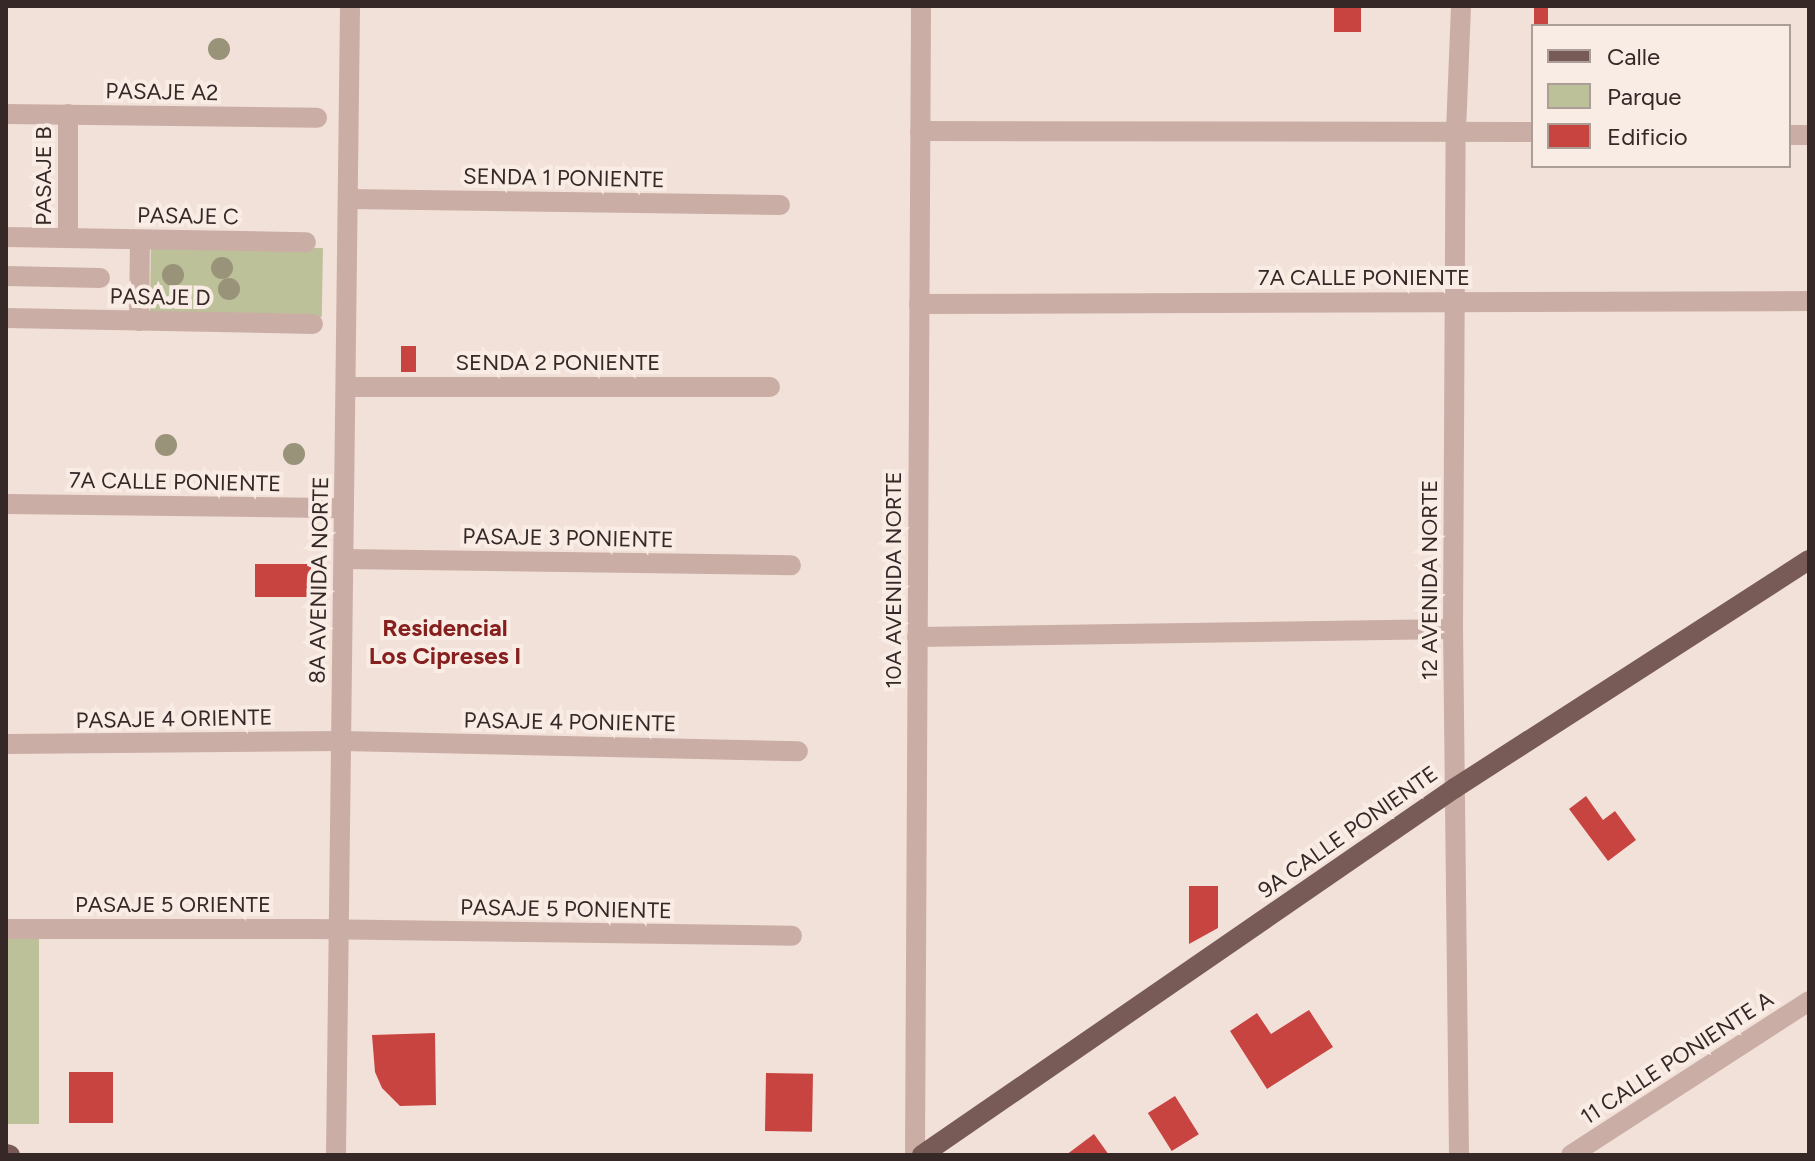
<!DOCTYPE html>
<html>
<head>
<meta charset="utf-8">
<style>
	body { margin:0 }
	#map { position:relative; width:1815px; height:1161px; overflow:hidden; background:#f2e1d9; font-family:Figtree,sans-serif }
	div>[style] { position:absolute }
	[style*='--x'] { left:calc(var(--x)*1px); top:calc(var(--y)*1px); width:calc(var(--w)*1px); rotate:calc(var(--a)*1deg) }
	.green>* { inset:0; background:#bcc199; transform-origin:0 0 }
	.building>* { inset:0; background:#c84441; transform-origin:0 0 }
	.minor>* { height:20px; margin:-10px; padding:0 10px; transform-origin:10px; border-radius:10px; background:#caaea5 }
	.major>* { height:20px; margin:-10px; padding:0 10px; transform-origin:10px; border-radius:10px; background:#785b57 }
	.trees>* { width:22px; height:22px; margin:-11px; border-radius:50%; background:#989379 }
	span { translate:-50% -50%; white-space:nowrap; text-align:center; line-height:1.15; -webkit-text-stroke:8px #f9ece5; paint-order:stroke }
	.street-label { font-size:22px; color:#352827 }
	.neighbourhood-label { font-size:24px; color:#85201f; font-weight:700 }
	.frame { position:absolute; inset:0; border:8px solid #352827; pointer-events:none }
	.legend { position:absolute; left:1531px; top:24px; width:260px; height:144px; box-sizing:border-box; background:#f9ece5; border:2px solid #ab9e99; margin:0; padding:10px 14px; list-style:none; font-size:24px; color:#352827 }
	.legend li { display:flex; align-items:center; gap:16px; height:40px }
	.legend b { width:40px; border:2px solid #ab9e99 }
</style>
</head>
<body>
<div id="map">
	<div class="green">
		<i style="left:151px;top:245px;width:172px;height:69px;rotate:1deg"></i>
		<i style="left:6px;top:938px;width:33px;height:186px"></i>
	</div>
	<div class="building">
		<i style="left:1334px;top:6px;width:27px;height:26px"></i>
		<i style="left:1534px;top:6px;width:14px;height:20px"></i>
		<i style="left:401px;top:346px;width:15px;height:26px"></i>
		<i style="left:311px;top:564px;width:33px;height:56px;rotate:90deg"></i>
		<i style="clip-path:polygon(1586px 796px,1603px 820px,1615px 811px,1636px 840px,1608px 861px,1569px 809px)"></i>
		<i style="clip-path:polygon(1189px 886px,1218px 886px,1218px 928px,1189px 944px)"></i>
		<i style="clip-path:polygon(1309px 1010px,1333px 1047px,1267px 1089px,1230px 1031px,1257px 1013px,1271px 1034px)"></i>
		<i style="clip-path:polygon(435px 1033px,436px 1105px,400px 1106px,382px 1088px,375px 1072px,372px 1035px)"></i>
		<i style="left:113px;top:1072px;width:51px;height:44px;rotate:90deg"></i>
		<i style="left:766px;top:1073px;width:47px;height:58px;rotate:1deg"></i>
		<i style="left:1175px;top:1096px;width:45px;height:32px;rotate:58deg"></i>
		<i style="clip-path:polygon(1094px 1134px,1109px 1155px,1066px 1155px)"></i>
	</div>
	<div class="minor">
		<i style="--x:6;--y:114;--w:311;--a:0.7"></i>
		<i style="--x:920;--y:131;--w:613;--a:0.09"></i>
		<i style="--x:1789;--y:135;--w:20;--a:0"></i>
		<i style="--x:348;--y:199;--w:432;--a:0.8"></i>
		<i style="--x:6;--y:237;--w:300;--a:1"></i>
		<i style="--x:68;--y:238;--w:124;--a:-90"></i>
		<i style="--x:6;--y:276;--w:94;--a:1.2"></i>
		<i style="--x:919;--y:304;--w:890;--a:-0.19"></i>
		<i style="--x:6;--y:318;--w:307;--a:1.1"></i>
		<i style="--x:139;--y:321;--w:81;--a:-89.3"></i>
		<i style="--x:346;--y:387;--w:424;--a:0"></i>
		<i style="--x:6;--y:504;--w:338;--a:0.7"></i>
		<i style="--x:344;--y:559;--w:447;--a:0.8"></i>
		<i style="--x:917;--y:637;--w:536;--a:-0.86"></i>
		<i style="--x:6;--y:744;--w:336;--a:-0.5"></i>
		<i style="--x:342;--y:741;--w:456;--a:1.3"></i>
		<i style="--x:6;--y:929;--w:305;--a:0"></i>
		<i style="--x:311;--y:929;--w:481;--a:0.8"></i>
		<i style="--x:336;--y:1155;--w:1149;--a:-89.3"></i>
		<i style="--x:915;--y:1155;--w:1149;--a:-89.7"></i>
		<i style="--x:1459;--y:1155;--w:526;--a:-90.65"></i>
		<i style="--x:1453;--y:629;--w:498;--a:-89.7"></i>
		<i style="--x:1456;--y:131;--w:125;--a:-87.7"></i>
		<i style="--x:1571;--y:1155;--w:283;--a:-32.9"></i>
	</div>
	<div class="major">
		<i style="--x:6;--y:1154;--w:4;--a:14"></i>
		<i style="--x:922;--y:1155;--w:647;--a:-34.55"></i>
		<i style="--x:1455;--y:788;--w:421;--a:-32.8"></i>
	</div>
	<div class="trees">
		<i style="left:219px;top:49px"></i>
		<i style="left:222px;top:268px"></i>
		<i style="left:173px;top:275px"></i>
		<i style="left:229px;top:289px"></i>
		<i style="left:166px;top:445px"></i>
		<i style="left:294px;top:454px"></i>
	</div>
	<div class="street-label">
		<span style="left:162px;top:92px;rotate:1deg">PASAJE A2</span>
		<span style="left:44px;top:176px;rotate:-90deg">PASAJE B</span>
		<span style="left:564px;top:178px;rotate:1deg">SENDA 1 PONIENTE</span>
		<span style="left:188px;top:216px;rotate:1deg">PASAJE C</span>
		<span style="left:1364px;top:278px">7A CALLE PONIENTE</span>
		<span style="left:160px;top:297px;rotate:1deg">PASAJE D</span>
		<span style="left:558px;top:363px">SENDA 2 PONIENTE</span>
		<span style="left:175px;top:482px;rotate:1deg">7A CALLE PONIENTE</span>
		<span style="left:568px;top:538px;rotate:1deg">PASAJE 3 PONIENTE</span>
		<span style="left:319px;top:580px;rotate:-89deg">8A AVENIDA NORTE</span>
		<span style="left:894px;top:580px;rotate:-90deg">10A AVENIDA NORTE</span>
		<span style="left:1430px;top:580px;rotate:-90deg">12 AVENIDA NORTE</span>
		<span style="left:174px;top:719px;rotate:-1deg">PASAJE 4 ORIENTE</span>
		<span style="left:570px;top:722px;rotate:1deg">PASAJE 4 PONIENTE</span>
		<span style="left:1348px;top:832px;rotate:-35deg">9A CALLE PONIENTE</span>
		<span style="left:173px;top:905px">PASAJE 5 ORIENTE</span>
		<span style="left:566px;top:909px;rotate:1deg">PASAJE 5 PONIENTE</span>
		<span style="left:1677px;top:1058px;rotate:-33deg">11 CALLE PONIENTE A</span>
	</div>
	<div class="neighbourhood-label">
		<span style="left:445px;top:642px">Residencial<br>Los Cipreses I</span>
	</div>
	<div class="frame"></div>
	<ul class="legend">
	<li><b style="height:10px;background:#785b57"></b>Calle</li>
	<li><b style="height:22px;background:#bcc199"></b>Parque</li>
	<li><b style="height:22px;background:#c84441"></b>Edificio</li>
	</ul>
</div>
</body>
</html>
